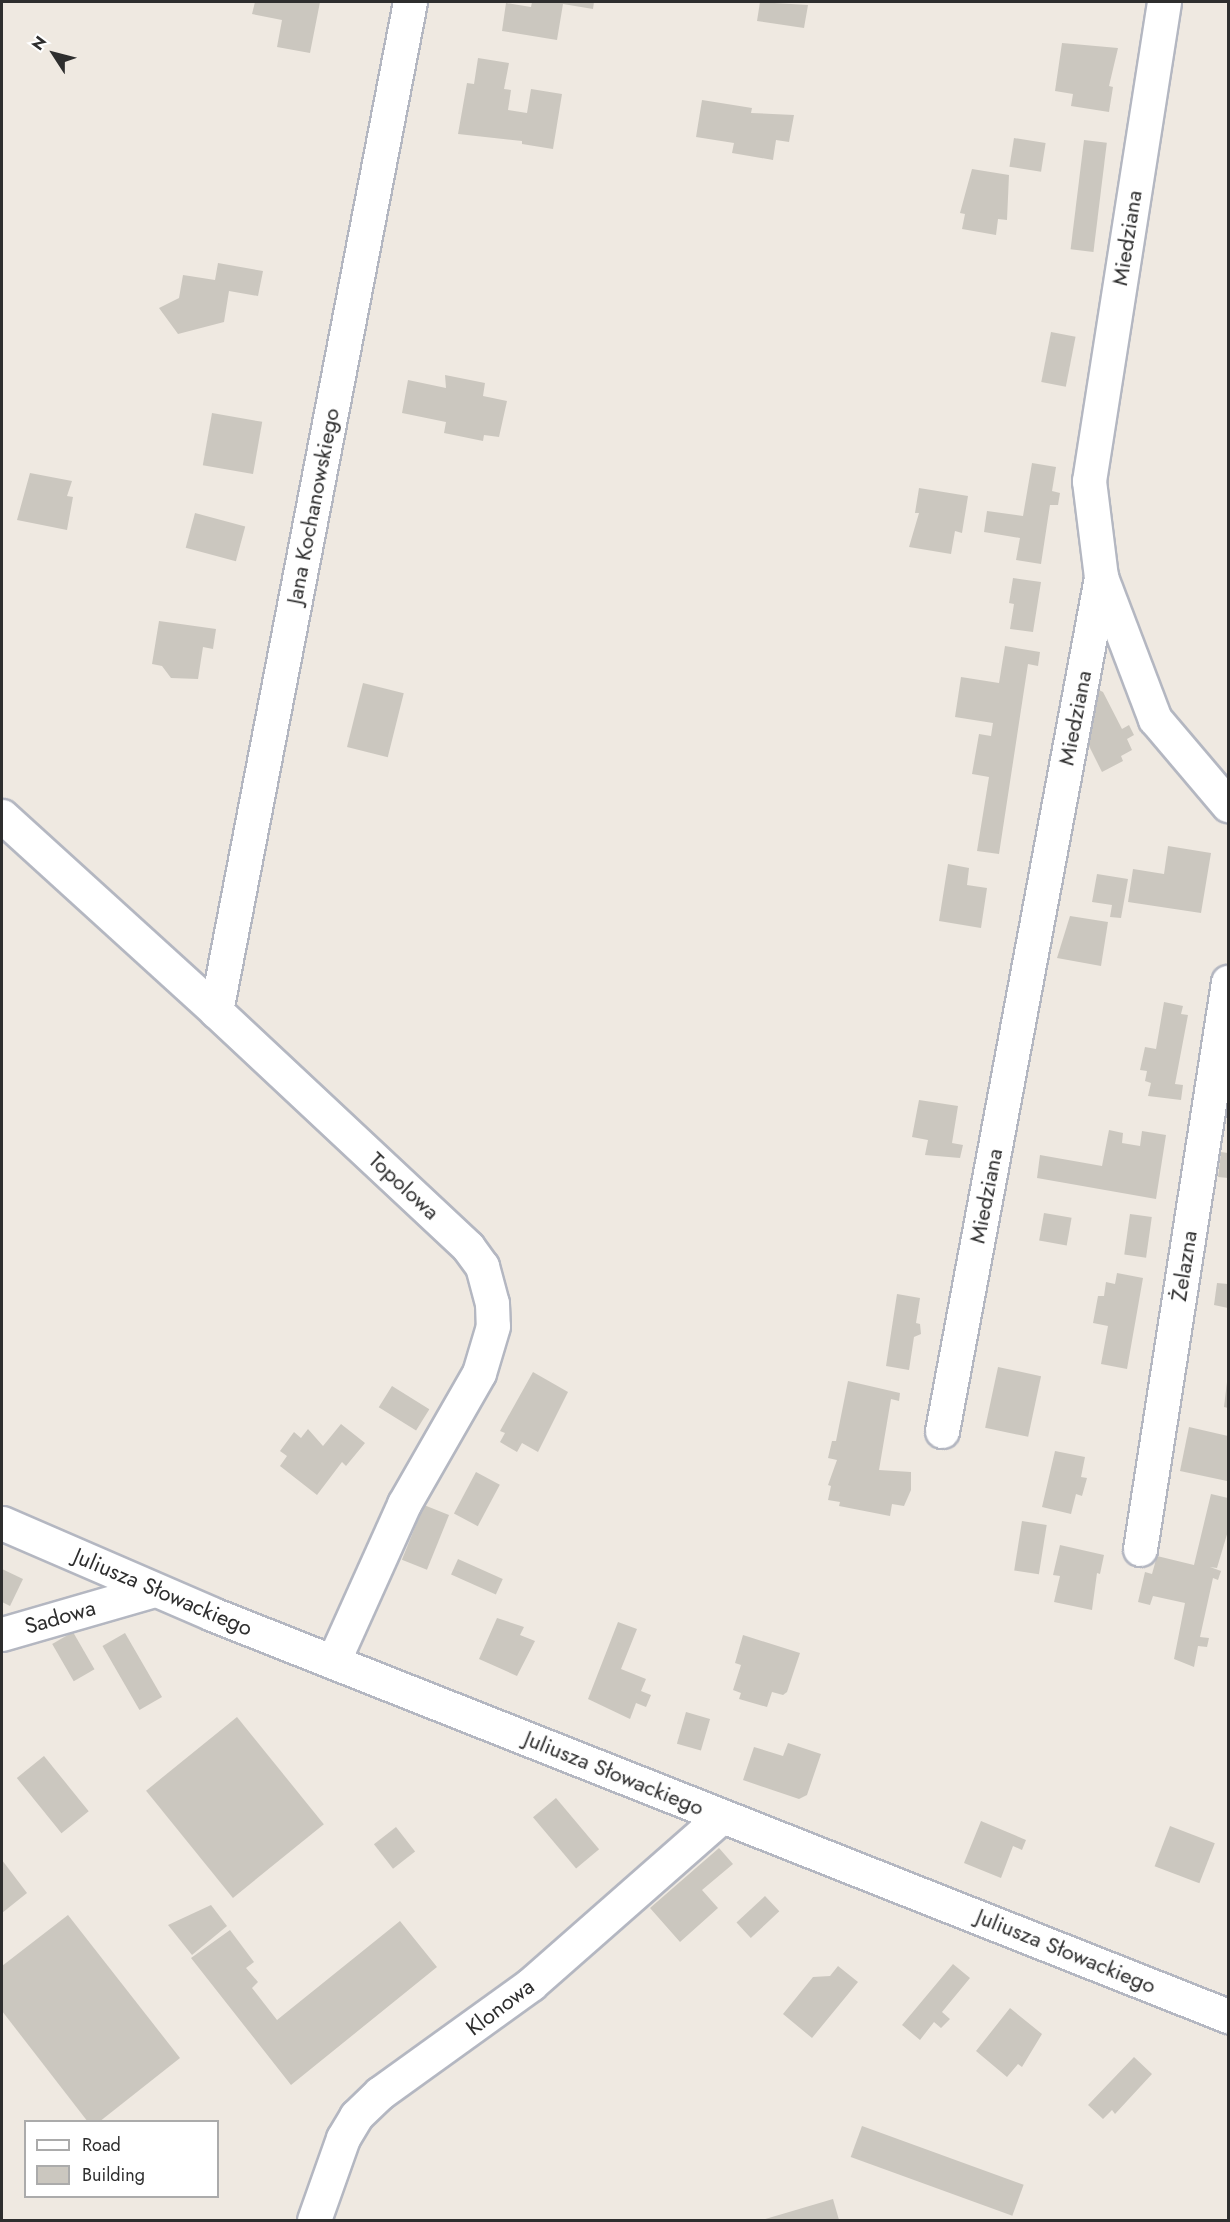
<!DOCTYPE html>
<html>
<head>
<meta charset="utf-8">
<style>
	body { margin:0 }
	#map { position:relative; width:1230px; height:2222px; overflow:hidden; background:#efe9e1; font-family:Jost,sans-serif }
	div>[style] { position:absolute }
	[style*='--x'] { left:calc(var(--x)*1px); top:calc(var(--y)*1px); width:calc(var(--w)*1px); rotate:calc(var(--a)*1deg) }
	.building>* { inset:0; background:#cbc7bf; transform-origin:0 0 }
	.roads { filter:drop-shadow(2px 0 #b4b7c1) drop-shadow(-2px 0 #b4b7c1) drop-shadow(0 2px #b4b7c1) drop-shadow(0 -2px #b4b7c1) }
	.minor>* { height:33px; margin:-16.5px; padding:0 16.5px; transform-origin:16.5px; border-radius:16.5px; background:#fff }
	span { translate:-50% -50%; white-space:nowrap; text-align:center; line-height:1.15; -webkit-text-stroke:4.5px #fff; paint-order:stroke }
	.street-label { font-size:22px; color:#2e2e2e }
	.frame { position:absolute; inset:0; border:3px solid #2e2e2e; pointer-events:none }
	.legend { position:absolute; left:24px; top:2120px; width:195px; height:78px; box-sizing:border-box; background:#fff; border:2px solid #ababab; margin:0; padding:8px 10px; list-style:none; font-size:18px; color:#2e2e2e }
	.legend li { display:flex; align-items:center; gap:12px; height:30px }
	.legend b { width:30px; border:2px solid #ababab }
	.north { position:absolute; left:24px; top:24px; width:60px; height:60px; -webkit-text-stroke:4px #fff; paint-order:stroke; rotate:306deg; font-size:16px; font-weight:700; line-height:24px; text-align:center; color:#2e2e2e }
	.north::after { content:''; display:block; margin:auto; width:21px; height:27px; background:#2e2e2e; clip-path:polygon(50% 0,100% 100%,50% 72%,0 100%) }
</style>
</head>
<body>
<div id="map">
	<div class="building">
		<i style="clip-path:polygon(255px 2px,320px 2px,310px 53px,277px 47px,282px 20px,252px 14px)"></i>
		<i style="clip-path:polygon(532px 2px,594px 2px,593px 9px,563px 4px,557px 40px,502px 31px,506px 3px,531px 7px)"></i>
		<i style="clip-path:polygon(760px 2px,808px 5px,804px 28px,757px 21px)"></i>
		<i style="clip-path:polygon(1062px 43px,1118px 48px,1109px 86px,1113px 87px,1109px 112px,1071px 106px,1073px 94px,1055px 91px)"></i>
		<i style="clip-path:polygon(478px 58px,509px 63px,504px 89px,511px 90px,508px 110px,527px 113px,531px 89px,562px 94px,553px 149px,522px 144px,522px 141px,458px 134px,467px 83px,474px 84px)"></i>
		<i style="clip-path:polygon(702px 100px,752px 108px,751px 113px,794px 115px,789px 142px,776px 140px,773px 160px,732px 153px,734px 143px,696px 137px)"></i>
		<i style="left:1014px;top:138px;width:32px;height:29px;rotate:9deg"></i>
		<i style="left:1084px;top:140px;width:23px;height:110px;rotate:7deg"></i>
		<i style="clip-path:polygon(972px 169px,1009px 175px,1007px 220px,998px 219px,996px 235px,962px 229px,965px 214px,960px 213px)"></i>
		<i style="clip-path:polygon(218px 263px,263px 271px,258px 296px,229px 291px,224px 322px,178px 334px,159px 308px,179px 298px,183px 275px,215px 280px)"></i>
		<i style="left:1051px;top:332px;width:25px;height:51px;rotate:11deg"></i>
		<i style="clip-path:polygon(445px 375px,485px 383px,483px 396px,507px 401px,499px 437px,484px 435px,483px 441px,444px 433px,446px 422px,402px 413px,408px 380px,446px 388px)"></i>
		<i style="left:212px;top:413px;width:51px;height:53px;rotate:10deg"></i>
		<i style="clip-path:polygon(1032px 463px,1056px 467px,1052px 491px,1060px 493px,1058px 505px,1050px 505px,1041px 564px,1016px 560px,1020px 538px,984px 532px,987px 511px,1023px 516px)"></i>
		<i style="clip-path:polygon(30px 473px,72px 481px,67px 496px,73px 497px,67px 530px,17px 520px)"></i>
		<i style="clip-path:polygon(919px 488px,968px 496px,962px 533px,955px 531px,951px 554px,909px 547px,919px 513px,915px 513px)"></i>
		<i style="left:195px;top:513px;width:52px;height:36px;rotate:15deg"></i>
		<i style="clip-path:polygon(1013px 578px,1041px 582px,1033px 632px,1010px 629px,1014px 604px,1009px 603px)"></i>
		<i style="clip-path:polygon(159px 621px,216px 629px,213px 649px,203px 647px,198px 679px,171px 678px,162px 666px,152px 664px)"></i>
		<i style="clip-path:polygon(1005px 646px,1040px 652px,1038px 666px,1028px 664px,999px 854px,977px 851px,989px 777px,972px 774px,979px 734px,991px 736px,993px 723px,955px 717px,961px 677px,999px 683px)"></i>
		<i style="left:363px;top:683px;width:42px;height:66px;rotate:14deg"></i>
		<i style="clip-path:polygon(1099px 690px,1103px 692px,1122px 729px,1129px 725px,1134px 735px,1127px 739px,1132px 750px,1121px 756px,1123px 761px,1102px 772px,1080px 728px,1090px 694px)"></i>
		<i style="clip-path:polygon(1168px 846px,1211px 853px,1201px 913px,1128px 902px,1133px 869px,1164px 874px)"></i>
		<i style="clip-path:polygon(948px 864px,969px 868px,967px 885px,987px 888px,981px 928px,939px 921px)"></i>
		<i style="clip-path:polygon(1097px 874px,1128px 879px,1121px 918px,1110px 917px,1112px 905px,1092px 902px)"></i>
		<i style="clip-path:polygon(1070px 916px,1108px 922px,1101px 966px,1057px 958px)"></i>
		<i style="clip-path:polygon(1164px 1002px,1183px 1006px,1181px 1014px,1188px 1015px,1175px 1084px,1183px 1085px,1181px 1100px,1148px 1096px,1151px 1083px,1145px 1081px,1147px 1071px,1140px 1070px,1145px 1047px,1156px 1049px)"></i>
		<i style="clip-path:polygon(919px 1100px,958px 1106px,952px 1143px,963px 1145px,960px 1158px,925px 1155px,928px 1140px,912px 1137px)"></i>
		<i style="clip-path:polygon(1109px 1130px,1123px 1133px,1122px 1143px,1140px 1146px,1142px 1131px,1166px 1135px,1156px 1199px,1037px 1178px,1040px 1155px,1102px 1166px)"></i>
		<i style="clip-path:polygon(1221px 1152px,1228px 1153px,1228px 1178px,1218px 1177px)"></i>
		<i style="left:1044px;top:1213px;width:28px;height:28px;rotate:10deg"></i>
		<i style="left:1130px;top:1214px;width:22px;height:41px;rotate:8deg"></i>
		<i style="clip-path:polygon(1117px 1273px,1143px 1278px,1127px 1369px,1101px 1364px,1108px 1326px,1093px 1323px,1098px 1296px,1104px 1296px,1106px 1282px,1115px 1284px)"></i>
		<i style="clip-path:polygon(1217px 1283px,1228px 1284px,1228px 1308px,1214px 1305px)"></i>
		<i style="clip-path:polygon(897px 1294px,920px 1298px,916px 1323px,920px 1324px,921px 1334px,914px 1337px,909px 1370px,886px 1366px)"></i>
		<i style="left:998px;top:1367px;width:44px;height:62px;rotate:12deg"></i>
		<i style="clip-path:polygon(533px 1372px,568px 1392px,538px 1452px,522px 1443px,517px 1452px,500px 1442px,505px 1433px,500px 1431px)"></i>
		<i style="clip-path:polygon(848px 1381px,900px 1393px,899px 1401px,891px 1399px,879px 1470px,911px 1472px,911px 1490px,904px 1506px,892px 1504px,890px 1516px,839px 1506px,840px 1502px,828px 1500px,831px 1486px,828px 1485px,837px 1460px,828px 1458px,832px 1441px,836px 1441px)"></i>
		<i style="clip-path:polygon(1227px 1382px,1228px 1382px,1228px 1408px,1224px 1407px)"></i>
		<i style="left:392px;top:1386px;width:44px;height:25px;rotate:32deg"></i>
		<i style="clip-path:polygon(341px 1424px,365px 1443px,346px 1466px,342px 1462px,317px 1495px,280px 1466px,287px 1456px,280px 1451px,294px 1432px,301px 1438px,308px 1429px,323px 1446px)"></i>
		<i style="clip-path:polygon(1189px 1427px,1228px 1436px,1227px 1481px,1180px 1471px)"></i>
		<i style="clip-path:polygon(1055px 1451px,1085px 1457px,1081px 1477px,1087px 1478px,1082px 1496px,1076px 1494px,1071px 1514px,1042px 1507px)"></i>
		<i style="left:476px;top:1472px;width:27px;height:47px;rotate:28deg"></i>
		<i style="clip-path:polygon(1211px 1494px,1228px 1498px,1228px 1531px,1217px 1568px,1210px 1567px,1221px 1571px,1218px 1580px,1213px 1578px,1200px 1637px,1209px 1638px,1207px 1647px,1198px 1646px,1194px 1667px,1174px 1659px,1185px 1603px,1153px 1596px,1150px 1605px,1138px 1602px,1145px 1572px,1152px 1574px,1157px 1556px,1194px 1565px)"></i>
		<i style="left:424px;top:1505px;width:27px;height:59px;rotate:22deg"></i>
		<i style="left:1022px;top:1521px;width:25px;height:50px;rotate:9deg"></i>
		<i style="clip-path:polygon(1060px 1545px,1104px 1555px,1100px 1574px,1097px 1573px,1092px 1610px,1054px 1602px,1060px 1576px,1053px 1575px)"></i>
		<i style="left:458px;top:1559px;width:49px;height:17px;rotate:24deg"></i>
		<i style="clip-path:polygon(2px 1569px,23px 1579px,10px 1606px,2px 1602px)"></i>
		<i style="clip-path:polygon(497px 1618px,524px 1627px,520px 1635px,535px 1641px,517px 1676px,479px 1659px)"></i>
		<i style="clip-path:polygon(618px 1622px,637px 1629px,621px 1669px,646px 1679px,641px 1691px,651px 1695px,646px 1707px,636px 1703px,630px 1719px,588px 1699px)"></i>
		<i style="left:73px;top:1632px;width:43px;height:24px;rotate:60deg"></i>
		<i style="left:125px;top:1633px;width:74px;height:26px;rotate:60deg"></i>
		<i style="clip-path:polygon(743px 1635px,800px 1653px,787px 1692px,783px 1695px,772px 1692px,767px 1707px,739px 1699px,741px 1693px,733px 1690px,741px 1665px,735px 1663px)"></i>
		<i style="left:686px;top:1712px;width:25px;height:33px;rotate:16deg"></i>
		<i style="left:237px;top:1717px;width:138px;height:117px;rotate:51deg"></i>
		<i style="clip-path:polygon(788px 1743px,821px 1754px,807px 1795px,799px 1799px,743px 1780px,754px 1747px,783px 1756px)"></i>
		<i style="left:44px;top:1756px;width:71px;height:35px;rotate:51deg"></i>
		<i style="left:556px;top:1798px;width:67px;height:30px;rotate:50deg"></i>
		<i style="clip-path:polygon(981px 1821px,1026px 1840px,1022px 1850px,1013px 1846px,1001px 1878px,964px 1863px)"></i>
		<i style="left:1170px;top:1826px;width:48px;height:43px;rotate:21deg"></i>
		<i style="left:396px;top:1827px;width:31px;height:28px;rotate:52deg"></i>
		<i style="clip-path:polygon(719px 1848px,733px 1864px,702px 1890px,718px 1908px,680px 1942px,650px 1908px)"></i>
		<i style="clip-path:polygon(2px 1860px,27px 1893px,2px 1913px)"></i>
		<i style="left:765px;top:1896px;width:21px;height:39px;rotate:47deg"></i>
		<i style="clip-path:polygon(211px 1905px,227px 1926px,192px 1955px,168px 1925px)"></i>
		<i style="clip-path:polygon(68px 1915px,180px 2058px,99px 2122px,88px 2122px,2px 2011px,2px 1966px)"></i>
		<i style="clip-path:polygon(400px 1921px,437px 1967px,291px 2085px,191px 1958px,230px 1930px,254px 1962px,246px 1968px,258px 1982px,252px 1988px,277px 2020px)"></i>
		<i style="clip-path:polygon(953px 1964px,970px 1978px,942px 2012px,950px 2019px,941px 2028px,934px 2022px,920px 2040px,902px 2025px)"></i>
		<i style="clip-path:polygon(838px 1966px,858px 1982px,812px 2038px,783px 2014px,813px 1977px,830px 1976px)"></i>
		<i style="clip-path:polygon(1010px 2008px,1042px 2034px,1022px 2067px,1018px 2064px,1007px 2077px,976px 2051px)"></i>
		<i style="clip-path:polygon(1134px 2057px,1152px 2074px,1115px 2114px,1112px 2110px,1103px 2119px,1088px 2105px)"></i>
		<i style="left:862px;top:2126px;width:172px;height:33px;rotate:20deg"></i>
		<i style="clip-path:polygon(833px 2199px,839px 2220px,762px 2220px)"></i>
	</div>
	<div class="roads">
		<div class="minor">
			<i style="--x:1101;--y:577;--w:152;--a:69.2"></i>
			<i style="--x:1155;--y:719;--w:113;--a:49.7"></i>
			<i style="--x:2;--y:816;--w:290;--a:42.3"></i>
			<i style="--x:216;--y:1011;--w:345;--a:43.1"></i>
			<i style="--x:468;--y:1247;--w:24;--a:54"></i>
			<i style="--x:482;--y:1266;--w:38;--a:75"></i>
			<i style="--x:492;--y:1303;--w:23;--a:88"></i>
			<i style="--x:493;--y:1326;--w:49;--a:106.6"></i>
			<i style="--x:479;--y:1373;--w:151;--a:119.8"></i>
			<i style="--x:404;--y:1504;--w:173;--a:114.2"></i>
			<i style="--x:216;--y:1011;--w:1027;--a:-79.12"></i>
			<i style="--x:942;--y:1431;--w:869;--a:-79.45"></i>
			<i style="--x:1101;--y:577;--w:97;--a:-97.1"></i>
			<i style="--x:1089;--y:481;--w:485;--a:-81.1"></i>
			<i style="--x:2;--y:1523;--w:229;--a:23.4"></i>
			<i style="--x:212;--y:1614;--w:1093;--a:21.59"></i>
			<i style="--x:1140;--y:1549;--w:574;--a:-81.18"></i>
			<i style="--x:2;--y:1634;--w:158;--a:-16.1"></i>
			<i style="--x:314;--y:2220;--w:87;--a:-70.5"></i>
			<i style="--x:343;--y:2138;--w:26;--a:-59"></i>
			<i style="--x:356;--y:2116;--w:33;--a:-44"></i>
			<i style="--x:380;--y:2093;--w:186;--a:-35.8"></i>
			<i style="--x:531;--y:1984;--w:254;--a:-41.3"></i>
		</div>
	</div>
	<div class="street-label">
		<span style="left:1127px;top:238px;rotate:-81deg">Miedziana</span>
		<span style="left:313px;top:506px;rotate:-79deg">Jana Kochanowskiego</span>
		<span style="left:1075px;top:718px;rotate:-79deg">Miedziana</span>
		<span style="left:404px;top:1186px;rotate:43deg">Topolowa</span>
		<span style="left:986px;top:1196px;rotate:-79deg">Miedziana</span>
		<span style="left:1184px;top:1266px;rotate:-81deg">Żelazna</span>
		<span style="left:163px;top:1592px;rotate:23deg">Juliusza Słowackiego</span>
		<span style="left:60px;top:1617px;rotate:-16deg">Sadowa</span>
		<span style="left:614px;top:1773px;rotate:22deg">Juliusza Słowackiego</span>
		<span style="left:1066px;top:1951px;rotate:22deg">Juliusza Słowackiego</span>
		<span style="left:500px;top:2007px;rotate:-37deg">Klonowa</span>
	</div>
	<div class="frame"></div>
	<ul class="legend">
	<li><b style="height:8px;background:#fff"></b>Road</li>
	<li><b style="height:16px;background:#cbc7bf"></b>Building</li>
	</ul>
	<div class="north">N</div>
</div>
</body>
</html>
